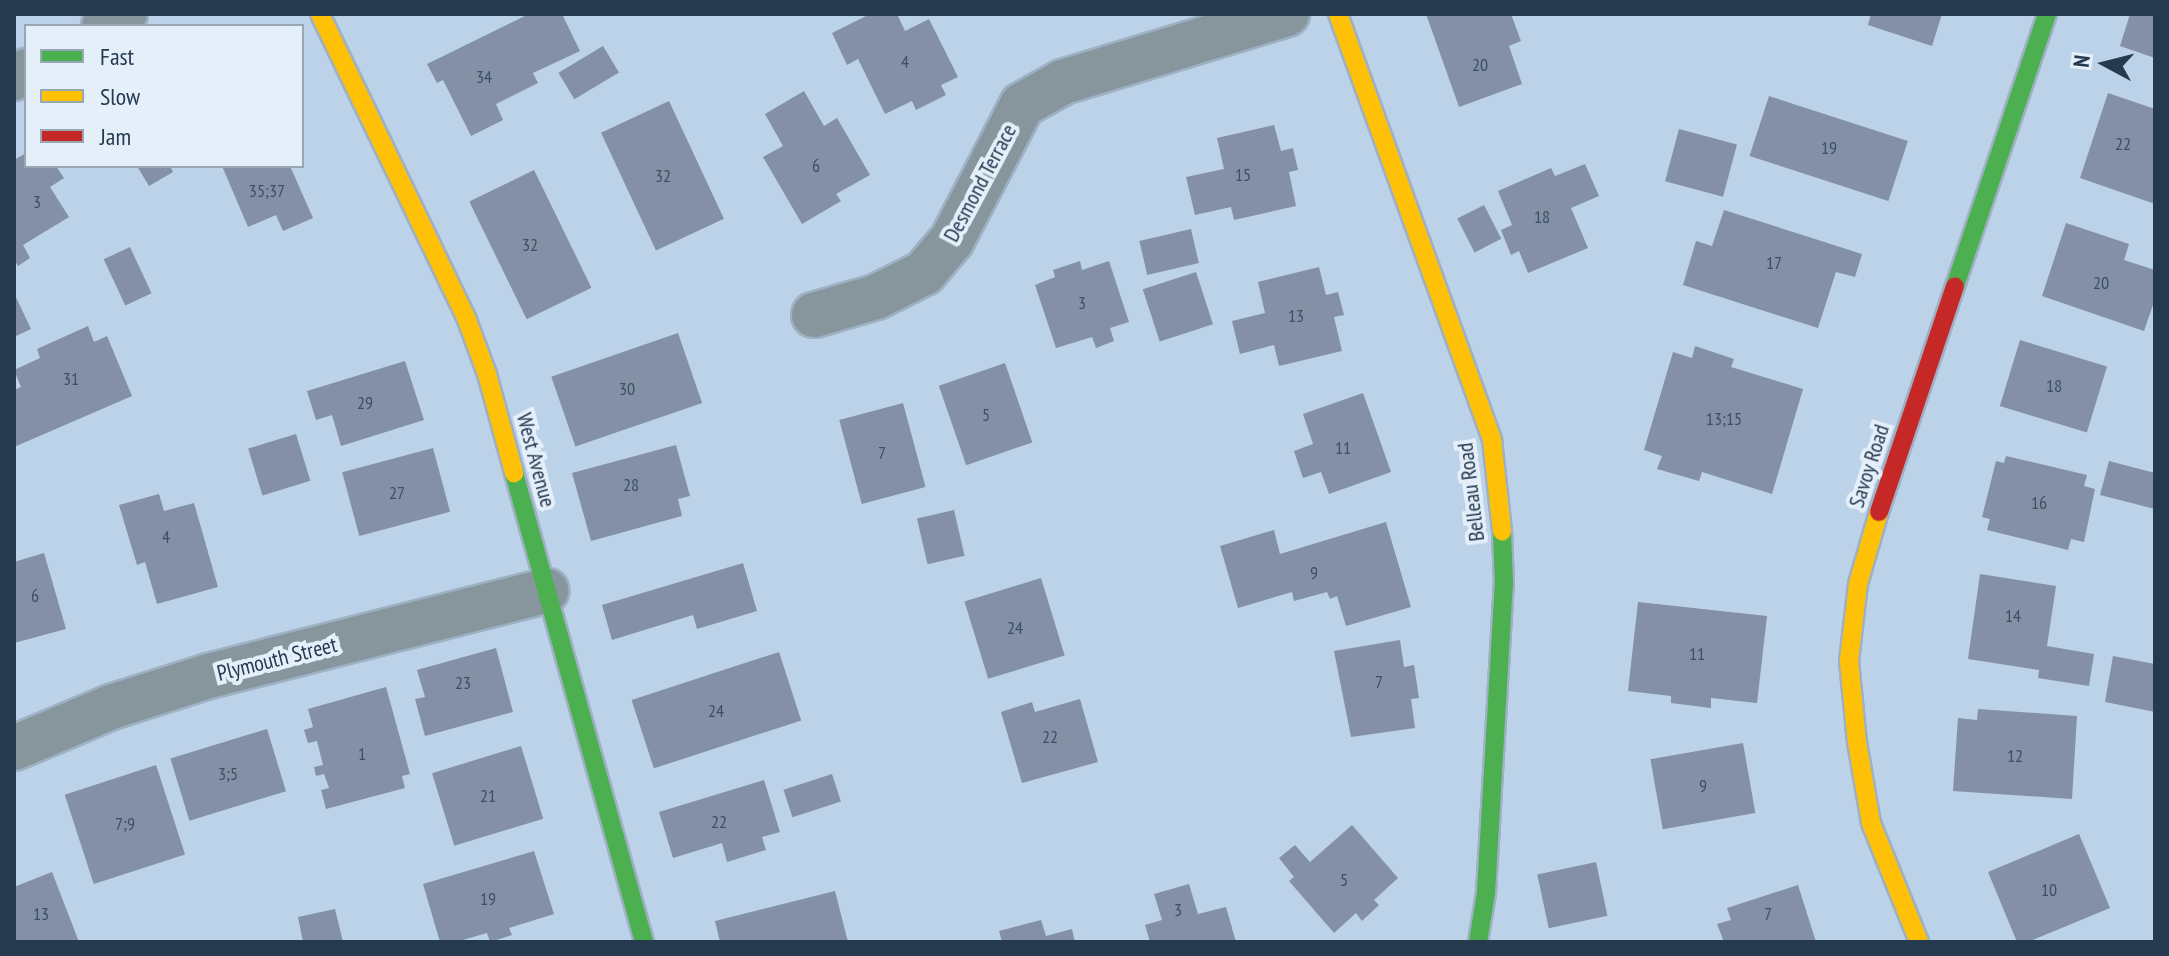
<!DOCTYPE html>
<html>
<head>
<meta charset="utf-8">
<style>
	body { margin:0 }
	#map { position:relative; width:2169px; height:956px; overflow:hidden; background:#bcd2e9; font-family:"PT Sans Narrow",sans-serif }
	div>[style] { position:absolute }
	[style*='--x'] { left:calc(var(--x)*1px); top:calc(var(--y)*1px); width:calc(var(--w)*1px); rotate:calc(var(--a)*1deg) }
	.building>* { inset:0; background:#8390a5; transform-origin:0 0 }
	.roads { filter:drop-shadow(2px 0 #9eb1c4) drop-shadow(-2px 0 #9eb1c4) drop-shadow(0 2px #9eb1c4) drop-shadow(0 -2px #9eb1c4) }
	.street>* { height:44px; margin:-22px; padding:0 22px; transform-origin:22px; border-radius:22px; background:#86969c }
	.fast>* { height:18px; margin:-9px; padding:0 9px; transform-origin:9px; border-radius:9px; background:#4caf50 }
	.slow>* { height:18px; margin:-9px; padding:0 9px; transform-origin:9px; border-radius:9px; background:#ffc107 }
	.jam>* { height:18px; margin:-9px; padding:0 9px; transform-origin:9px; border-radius:9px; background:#c62828 }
	span { translate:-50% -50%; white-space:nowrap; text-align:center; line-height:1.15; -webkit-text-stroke:8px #e4effa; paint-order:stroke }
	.number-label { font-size:18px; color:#3c5064 }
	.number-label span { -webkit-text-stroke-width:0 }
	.street-label { font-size:22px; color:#253a4f }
	.frame { position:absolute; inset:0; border:16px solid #253a4f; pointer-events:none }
	.legend { position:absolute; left:24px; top:24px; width:280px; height:144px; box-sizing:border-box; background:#e4effa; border:2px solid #98a7b6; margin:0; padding:10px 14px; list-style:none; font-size:24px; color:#253a4f }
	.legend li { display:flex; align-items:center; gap:16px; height:40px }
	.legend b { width:40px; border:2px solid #98a7b6 }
	.north { position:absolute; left:2065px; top:24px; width:80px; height:80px; -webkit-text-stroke:6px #e4effa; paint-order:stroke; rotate:277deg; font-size:22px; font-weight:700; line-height:32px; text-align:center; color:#253a4f }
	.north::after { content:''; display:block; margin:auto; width:28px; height:36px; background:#253a4f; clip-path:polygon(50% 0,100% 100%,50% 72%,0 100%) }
</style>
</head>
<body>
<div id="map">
	<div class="building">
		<i style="clip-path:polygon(529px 14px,562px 14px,580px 51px,533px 73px,538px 83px,496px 104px,503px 120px,471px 136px,443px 80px,437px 83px,427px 64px)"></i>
		<i style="clip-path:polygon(870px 14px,897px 14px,905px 31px,929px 19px,958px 77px,941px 85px,946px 95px,916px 110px,912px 101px,885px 114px,858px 59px,847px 65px,832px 33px)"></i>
		<i style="clip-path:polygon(1426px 14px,1511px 14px,1521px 41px,1509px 46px,1522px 84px,1459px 107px)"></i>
		<i style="clip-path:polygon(1871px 14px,1942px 14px,1932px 46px,1868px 25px)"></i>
		<i style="clip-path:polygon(2130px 14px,2155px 14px,2155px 58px,2120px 46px)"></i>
		<i style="left:603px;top:46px;width:31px;height:52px;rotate:59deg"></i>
		<i style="clip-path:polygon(804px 91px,824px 126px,837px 118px,870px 175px,836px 194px,841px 201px,802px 224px,763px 157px,783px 146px,765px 114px)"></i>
		<i style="clip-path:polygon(2108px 93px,2155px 109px,2155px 204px,2080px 178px)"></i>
		<i style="left:1769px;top:96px;width:146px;height:63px;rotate:18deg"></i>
		<i style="left:669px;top:101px;width:130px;height:75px;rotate:65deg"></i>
		<i style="clip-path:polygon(1274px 125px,1281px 151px,1293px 148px,1298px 170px,1289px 172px,1296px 206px,1234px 220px,1231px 207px,1195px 215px,1186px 177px,1224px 169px,1217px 138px)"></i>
		<i style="left:1679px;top:129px;width:60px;height:54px;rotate:15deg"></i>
		<i style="clip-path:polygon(26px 153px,26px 166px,56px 166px,64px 178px,50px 187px,69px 217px,23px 245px,30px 258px,18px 266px,14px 260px,14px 160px)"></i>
		<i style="clip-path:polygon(1585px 164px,1599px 196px,1571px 208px,1588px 248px,1528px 273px,1519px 251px,1511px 255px,1501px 230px,1512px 225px,1498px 191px,1551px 168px,1555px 176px)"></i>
		<i style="clip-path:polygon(137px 166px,170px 166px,173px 172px,149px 186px)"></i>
		<i style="clip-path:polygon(222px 166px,290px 166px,313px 218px,283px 231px,276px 215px,248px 227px)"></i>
		<i style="left:534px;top:170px;width:131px;height:72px;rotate:64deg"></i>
		<i style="left:1484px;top:205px;width:38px;height:30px;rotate:63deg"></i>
		<i style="clip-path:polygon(1724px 210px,1862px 254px,1855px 277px,1836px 272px,1818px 328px,1683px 285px,1696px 241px,1712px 246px)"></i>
		<i style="clip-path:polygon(2066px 223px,2129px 244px,2124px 260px,2155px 270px,2155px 299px,2144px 331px,2042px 296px)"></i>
		<i style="left:1191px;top:229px;width:35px;height:53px;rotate:77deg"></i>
		<i style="left:130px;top:247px;width:51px;height:29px;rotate:65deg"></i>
		<i style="clip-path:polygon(1080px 261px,1082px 270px,1109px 261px,1129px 322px,1110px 328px,1114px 341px,1096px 348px,1092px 337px,1056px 348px,1035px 285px,1055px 277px,1053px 270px)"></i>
		<i style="clip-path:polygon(1319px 267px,1326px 295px,1338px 292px,1344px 315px,1334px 317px,1342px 351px,1279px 366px,1274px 345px,1240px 354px,1232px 321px,1265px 313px,1258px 282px)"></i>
		<i style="left:1196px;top:272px;width:55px;height:56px;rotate:72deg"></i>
		<i style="clip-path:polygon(14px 293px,31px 329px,14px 337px)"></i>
		<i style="clip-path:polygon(88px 326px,94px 342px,107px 336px,132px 396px,14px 447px,14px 390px,21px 387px,14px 370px,40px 358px,37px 349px)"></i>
		<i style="left:678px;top:333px;width:74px;height:134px;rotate:71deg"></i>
		<i style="left:2020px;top:340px;width:91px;height:69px;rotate:17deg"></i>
		<i style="clip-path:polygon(1695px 346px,1734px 359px,1731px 367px,1803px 389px,1772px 494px,1702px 472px,1699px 481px,1657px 469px,1662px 456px,1644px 450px,1673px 352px,1692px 358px)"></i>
		<i style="clip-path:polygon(405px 361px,424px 420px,341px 446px,332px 415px,316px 420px,307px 391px)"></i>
		<i style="left:1005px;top:363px;width:84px;height:70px;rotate:71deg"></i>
		<i style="clip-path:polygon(1363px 393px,1391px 472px,1329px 494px,1321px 472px,1303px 478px,1294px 451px,1313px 444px,1303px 414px)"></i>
		<i style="left:903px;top:403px;width:87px;height:66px;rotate:75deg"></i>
		<i style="left:296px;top:434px;width:49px;height:50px;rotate:73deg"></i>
		<i style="clip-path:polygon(676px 445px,690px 496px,678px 499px,682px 516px,591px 541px,572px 473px)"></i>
		<i style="left:433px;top:448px;width:66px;height:94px;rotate:75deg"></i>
		<i style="clip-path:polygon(2006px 456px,2087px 475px,2084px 486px,2095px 489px,2084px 542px,2071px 539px,2068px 550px,1987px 530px,1990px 519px,1982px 517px,1996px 461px,2004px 463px)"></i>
		<i style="clip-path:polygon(2109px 461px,2155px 473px,2155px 509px,2100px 495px)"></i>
		<i style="clip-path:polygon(159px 494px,164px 511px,194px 503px,218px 587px,157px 604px,145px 562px,137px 565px,119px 505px)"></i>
		<i style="left:954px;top:510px;width:47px;height:38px;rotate:77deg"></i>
		<i style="clip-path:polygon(1386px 522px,1411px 607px,1346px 626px,1337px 596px,1330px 599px,1327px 592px,1294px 601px,1292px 592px,1238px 608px,1220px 546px,1274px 530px,1280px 554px)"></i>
		<i style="clip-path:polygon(44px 553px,66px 629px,14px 643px,14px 562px)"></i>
		<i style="clip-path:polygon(743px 563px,757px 611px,697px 629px,693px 615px,612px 640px,602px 605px)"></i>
		<i style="clip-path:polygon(1980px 574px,2056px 586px,2047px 646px,2094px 654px,2089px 686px,2038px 678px,2039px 670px,1968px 659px)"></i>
		<i style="left:1041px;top:578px;width:81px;height:80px;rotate:73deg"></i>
		<i style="clip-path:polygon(1638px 602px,1767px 616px,1757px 703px,1711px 698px,1711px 708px,1671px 703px,1671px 696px,1628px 691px)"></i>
		<i style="clip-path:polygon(1400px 640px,1404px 667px,1414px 665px,1419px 698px,1411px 699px,1415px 728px,1351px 737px,1334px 651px)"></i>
		<i style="clip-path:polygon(496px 648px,513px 712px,425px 736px,415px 699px,425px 697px,417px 670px)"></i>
		<i style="left:779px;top:652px;width:72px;height:155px;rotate:72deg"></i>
		<i style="clip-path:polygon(2113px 656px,2155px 664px,2155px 712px,2105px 702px)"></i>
		<i style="clip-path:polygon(386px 687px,410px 774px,402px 776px,405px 788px,326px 809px,321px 790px,329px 788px,324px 774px,316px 776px,314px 767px,323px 765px,317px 741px,308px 743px,304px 730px,313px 727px,308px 709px)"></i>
		<i style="clip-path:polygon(1080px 699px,1098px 762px,1022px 783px,1001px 712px,1032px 702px,1035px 712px)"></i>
		<i style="clip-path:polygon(1978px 709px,2077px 716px,2072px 799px,1953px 791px,1958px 718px,1977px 720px)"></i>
		<i style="left:267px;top:729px;width:65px;height:101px;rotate:73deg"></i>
		<i style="left:1743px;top:743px;width:71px;height:94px;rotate:80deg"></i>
		<i style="left:521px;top:746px;width:76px;height:93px;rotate:73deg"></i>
		<i style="left:156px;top:765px;width:94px;height:96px;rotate:72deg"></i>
		<i style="left:832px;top:774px;width:29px;height:51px;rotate:72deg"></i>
		<i style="clip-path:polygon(764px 780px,780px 832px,762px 837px,766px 850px,727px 862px,722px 843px,673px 858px,659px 812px)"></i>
		<i style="clip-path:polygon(1352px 825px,1398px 878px,1374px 900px,1379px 905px,1362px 921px,1356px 913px,1334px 933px,1289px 881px,1294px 877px,1279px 858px,1295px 845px,1310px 862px)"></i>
		<i style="clip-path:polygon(2079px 834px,2110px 908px,2028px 942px,2017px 942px,1988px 872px)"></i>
		<i style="clip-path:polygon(534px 851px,554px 914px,509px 928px,512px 935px,490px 942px,487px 933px,456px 942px,440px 942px,423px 884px)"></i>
		<i style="left:1596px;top:862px;width:55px;height:60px;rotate:78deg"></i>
		<i style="clip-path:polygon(52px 872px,79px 942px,14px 942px,14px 887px)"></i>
		<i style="clip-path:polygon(1189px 884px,1198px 914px,1226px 907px,1236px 942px,1150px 942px,1145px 925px,1162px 920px,1154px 894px)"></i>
		<i style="clip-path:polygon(1798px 885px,1816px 942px,1724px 942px,1717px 924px,1731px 920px,1727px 908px)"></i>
		<i style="clip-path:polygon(835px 891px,848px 942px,720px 942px,715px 921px)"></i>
		<i style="clip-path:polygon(335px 909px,343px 942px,303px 942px,298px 917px)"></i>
		<i style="clip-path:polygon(1041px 920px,1046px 936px,1072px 929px,1075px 942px,1002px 942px,999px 931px)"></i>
	</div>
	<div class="roads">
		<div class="street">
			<i style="--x:104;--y:26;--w:24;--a:-30"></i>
			<i style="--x:14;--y:78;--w:14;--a:-30"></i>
			<i style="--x:814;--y:315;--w:65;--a:-16.2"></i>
			<i style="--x:876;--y:297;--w:54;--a:-26.6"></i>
			<i style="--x:924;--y:273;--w:43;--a:-49.7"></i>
			<i style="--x:952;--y:240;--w:152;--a:-62.6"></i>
			<i style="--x:1022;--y:105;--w:47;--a:-29.3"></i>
			<i style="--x:1063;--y:82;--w:234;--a:-16.9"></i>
			<i style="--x:14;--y:748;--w:105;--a:-22.9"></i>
			<i style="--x:111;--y:707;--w:103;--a:-17.6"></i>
			<i style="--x:209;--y:676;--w:348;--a:-14.2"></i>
		</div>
		<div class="fast">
			<i style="--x:1955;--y:286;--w:287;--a:-71.3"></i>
			<i style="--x:514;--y:473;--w:487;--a:74.5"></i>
			<i style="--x:1478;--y:942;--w:50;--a:-80.7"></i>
			<i style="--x:1486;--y:893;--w:310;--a:-86.7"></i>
			<i style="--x:1504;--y:584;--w:53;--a:-92.2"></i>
		</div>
		<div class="slow">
			<i style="--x:320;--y:14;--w:339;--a:64.3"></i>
			<i style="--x:467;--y:320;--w:58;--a:69.7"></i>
			<i style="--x:487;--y:374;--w:103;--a:74.7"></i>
			<i style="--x:1338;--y:14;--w:453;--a:70.1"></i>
			<i style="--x:1492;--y:440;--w:92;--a:83.7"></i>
			<i style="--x:1879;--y:512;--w:75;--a:106.3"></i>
			<i style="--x:1858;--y:584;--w:78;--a:96.7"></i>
			<i style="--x:1849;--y:661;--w:81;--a:84.4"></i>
			<i style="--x:1857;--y:742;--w:82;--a:80.2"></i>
			<i style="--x:1871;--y:823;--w:128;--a:68"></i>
		</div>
		<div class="jam">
			<i style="--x:1879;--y:512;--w:238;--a:-71.4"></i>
		</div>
	</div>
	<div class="number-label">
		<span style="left:905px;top:62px">4</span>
		<span style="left:1480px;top:65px">20</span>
		<span style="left:484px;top:77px">34</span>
		<span style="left:2123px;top:144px">22</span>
		<span style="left:1829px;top:148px">19</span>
		<span style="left:816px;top:166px">6</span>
		<span style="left:1243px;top:175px">15</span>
		<span style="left:663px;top:176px">32</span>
		<span style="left:267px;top:191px">35;37</span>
		<span style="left:37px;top:202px">3</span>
		<span style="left:1542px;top:217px">18</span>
		<span style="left:530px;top:245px">32</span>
		<span style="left:1774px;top:263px">17</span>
		<span style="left:2101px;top:283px">20</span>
		<span style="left:1082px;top:303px">3</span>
		<span style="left:1296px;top:316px">13</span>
		<span style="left:71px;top:379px">31</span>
		<span style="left:2054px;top:386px">18</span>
		<span style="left:627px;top:389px">30</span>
		<span style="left:365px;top:403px">29</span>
		<span style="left:986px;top:415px">5</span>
		<span style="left:1724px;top:419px">13;15</span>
		<span style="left:1343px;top:448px">11</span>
		<span style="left:882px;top:453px">7</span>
		<span style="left:631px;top:485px">28</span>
		<span style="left:397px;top:493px">27</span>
		<span style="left:2039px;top:503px">16</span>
		<span style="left:166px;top:537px">4</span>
		<span style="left:1314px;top:573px">9</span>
		<span style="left:35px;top:596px">6</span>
		<span style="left:2013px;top:616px">14</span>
		<span style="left:1015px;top:628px">24</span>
		<span style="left:1697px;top:654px">11</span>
		<span style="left:1379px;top:682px">7</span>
		<span style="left:463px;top:683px">23</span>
		<span style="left:716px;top:711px">24</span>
		<span style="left:1050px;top:737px">22</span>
		<span style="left:362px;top:754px">1</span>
		<span style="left:2015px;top:756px">12</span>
		<span style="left:228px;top:774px">3;5</span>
		<span style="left:1703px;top:786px">9</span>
		<span style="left:488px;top:796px">21</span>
		<span style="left:719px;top:822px">22</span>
		<span style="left:125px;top:824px">7;9</span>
		<span style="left:1344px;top:880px">5</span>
		<span style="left:2049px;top:890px">10</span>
		<span style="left:488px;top:899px">19</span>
		<span style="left:1178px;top:910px">3</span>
		<span style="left:41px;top:914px">13</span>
		<span style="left:1768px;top:914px">7</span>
	</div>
	<div class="street-label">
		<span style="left:980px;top:183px;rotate:-62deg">Desmond Terrace</span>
		<span style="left:536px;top:460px;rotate:75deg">West Avenue</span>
		<span style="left:1869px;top:466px;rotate:-72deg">Savoy Road</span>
		<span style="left:1471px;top:492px;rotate:-97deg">Belleau Road</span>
		<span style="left:277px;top:659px;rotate:-14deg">Plymouth Street</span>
	</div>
	<div class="frame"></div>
	<ul class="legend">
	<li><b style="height:10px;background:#4caf50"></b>Fast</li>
	<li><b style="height:10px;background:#ffc107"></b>Slow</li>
	<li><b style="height:10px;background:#c62828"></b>Jam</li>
	</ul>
	<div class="north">N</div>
</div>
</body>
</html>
